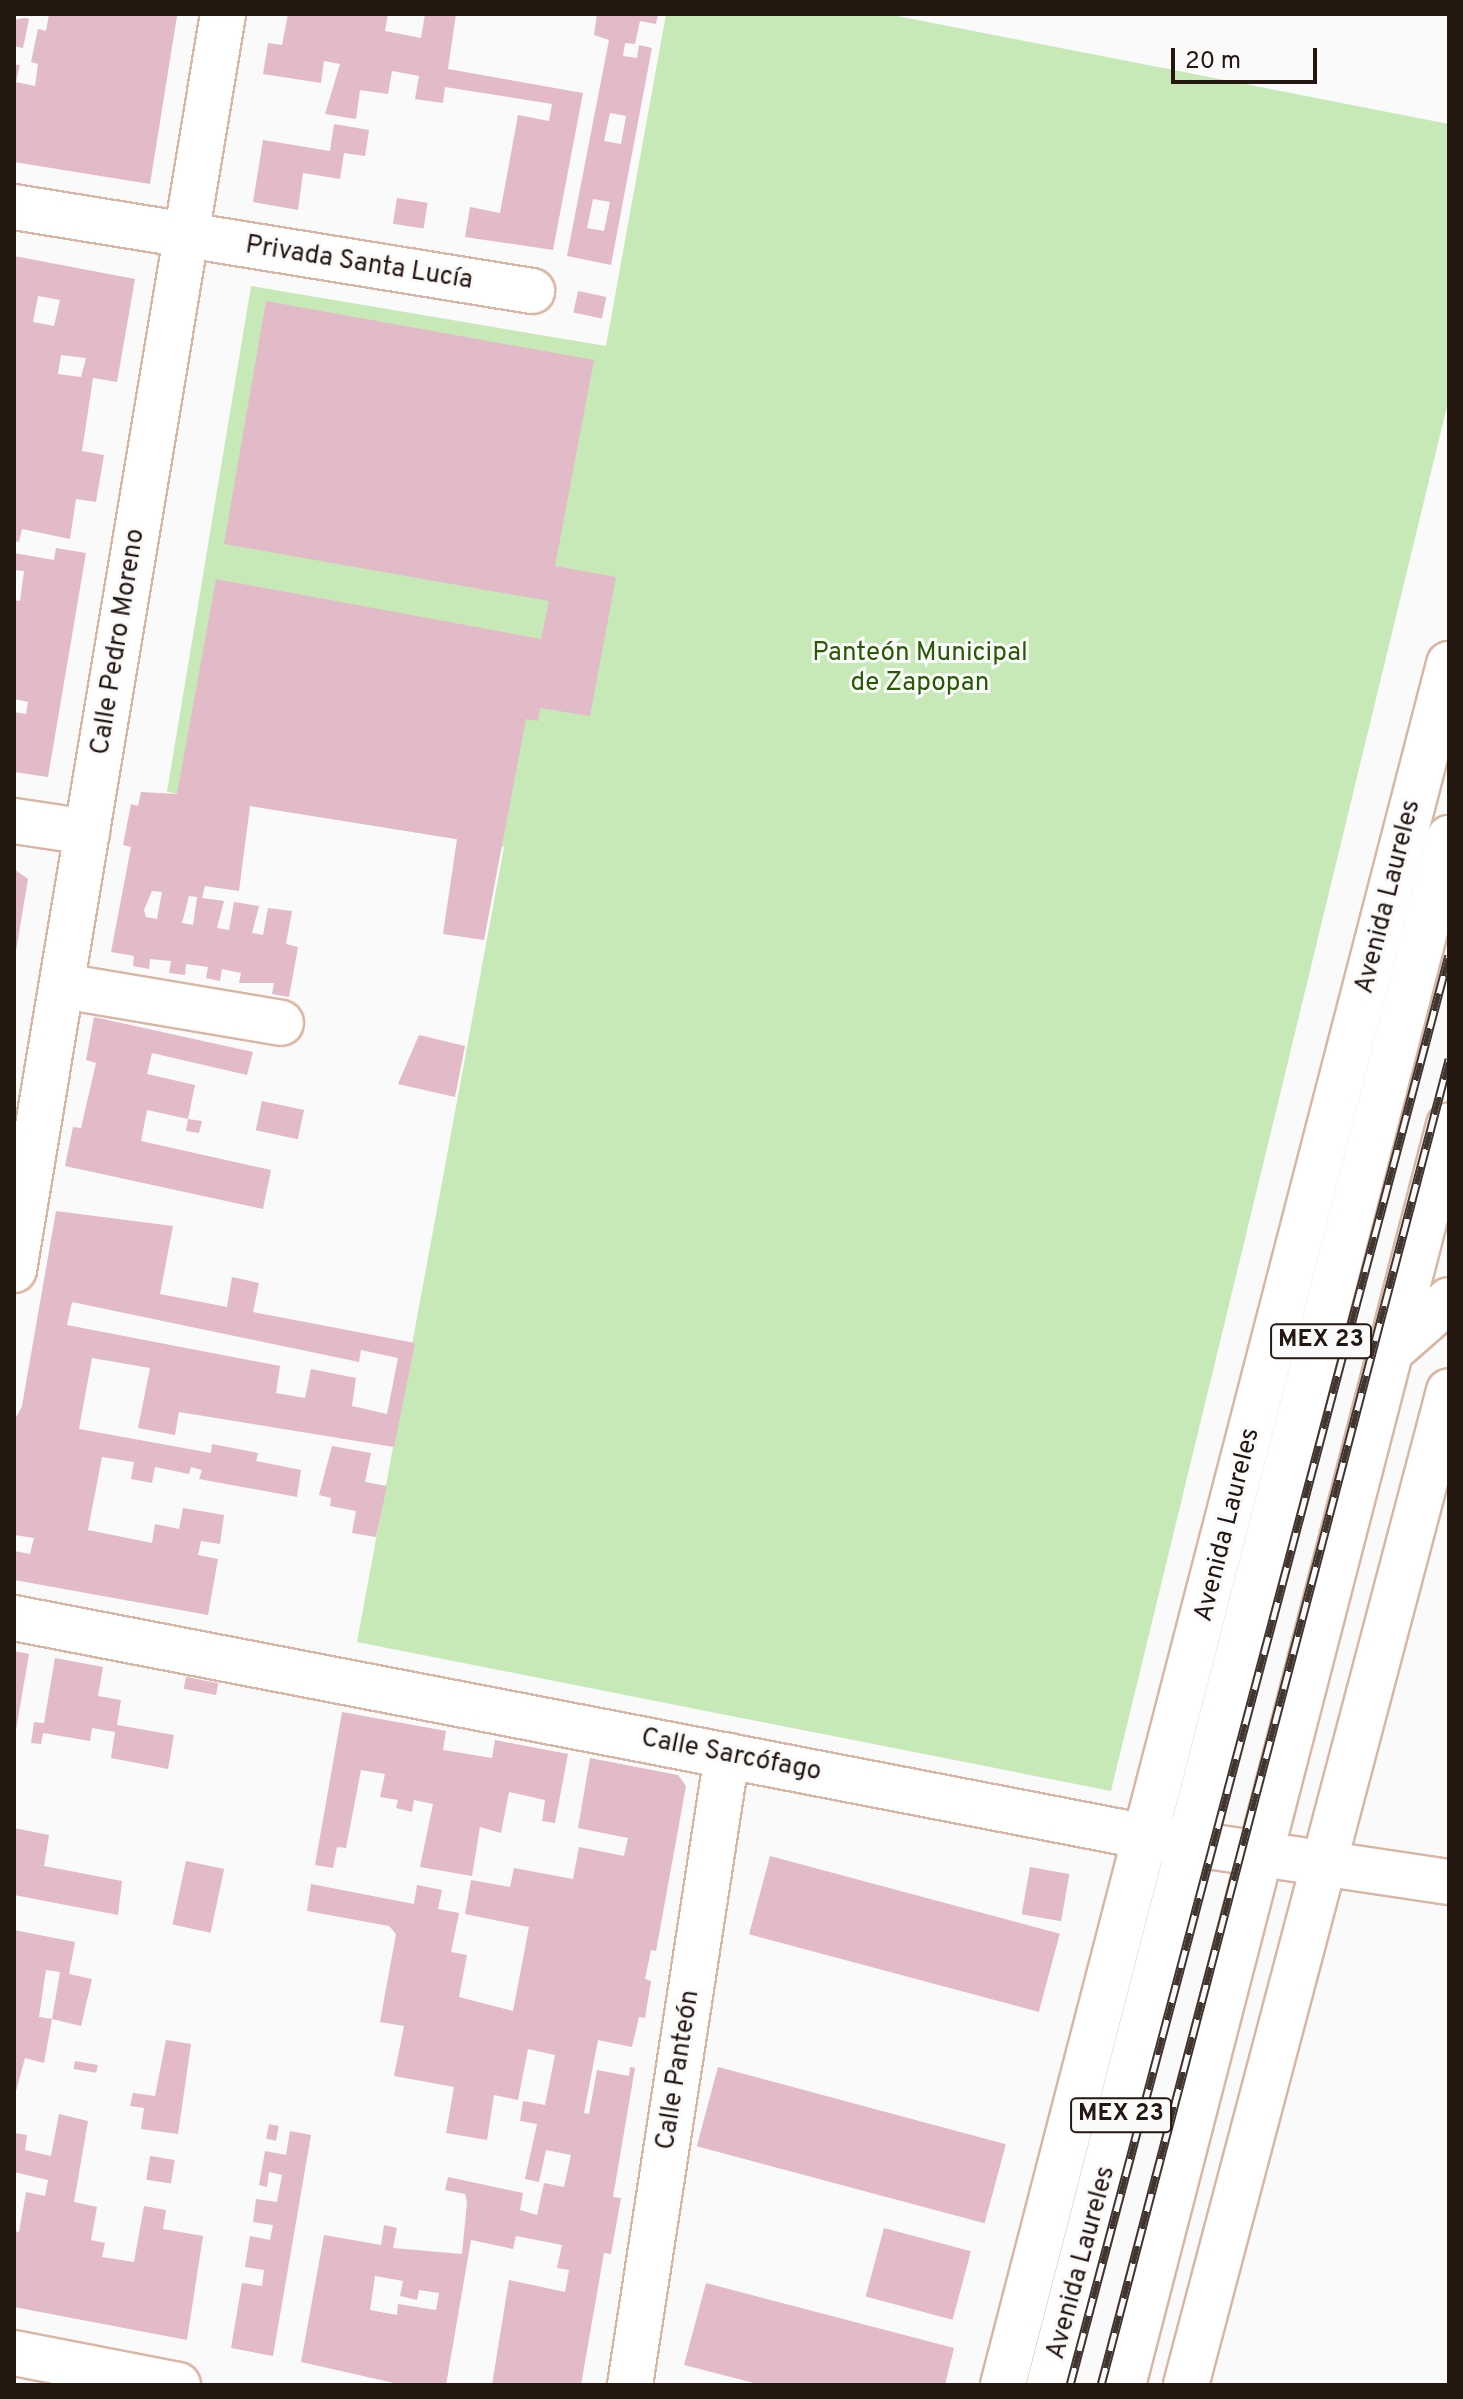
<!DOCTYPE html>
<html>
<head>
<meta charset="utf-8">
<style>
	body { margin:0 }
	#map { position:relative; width:1463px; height:2399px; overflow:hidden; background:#fafafa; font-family:Overpass,sans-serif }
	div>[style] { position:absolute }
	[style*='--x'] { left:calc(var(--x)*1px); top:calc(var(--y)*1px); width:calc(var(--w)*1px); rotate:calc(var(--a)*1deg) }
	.green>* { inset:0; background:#c7e9b8 }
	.building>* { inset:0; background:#e2bac8; transform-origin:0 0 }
	.roads { filter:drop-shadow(2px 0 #d9b6a3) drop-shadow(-2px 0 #d9b6a3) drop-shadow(0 2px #d9b6a3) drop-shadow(0 -2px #d9b6a3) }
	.minor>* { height:44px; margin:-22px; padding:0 22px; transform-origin:22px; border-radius:22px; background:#fff }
	.major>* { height:44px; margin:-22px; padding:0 22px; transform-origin:22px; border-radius:22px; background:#fff }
	.rail>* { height:9px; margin-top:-4.5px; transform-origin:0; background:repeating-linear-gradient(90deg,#fafafa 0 18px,#40352f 0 36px); box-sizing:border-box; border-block:2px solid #40352f }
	span { translate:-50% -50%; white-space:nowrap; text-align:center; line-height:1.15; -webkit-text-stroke:6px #fafafa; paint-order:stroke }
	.shield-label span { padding:2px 6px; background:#fafafa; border:2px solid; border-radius:6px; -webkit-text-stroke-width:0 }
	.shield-label { font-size:24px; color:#241710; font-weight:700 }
	.street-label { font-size:26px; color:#241710 }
	.park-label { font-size:26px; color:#285a03 }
	.frame { position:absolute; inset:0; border:16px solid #241710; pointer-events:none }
	.scale { position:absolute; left:1171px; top:48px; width:146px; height:36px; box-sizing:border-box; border:4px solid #241710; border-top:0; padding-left:10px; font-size:24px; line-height:28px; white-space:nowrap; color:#241710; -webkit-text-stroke:6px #fafafa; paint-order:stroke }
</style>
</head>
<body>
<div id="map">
	<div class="green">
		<i style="clip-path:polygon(666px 14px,887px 14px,1449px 124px,1449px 398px,1111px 1791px,357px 1642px,504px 847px,167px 792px,251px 286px,606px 346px)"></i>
	</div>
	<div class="building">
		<i style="clip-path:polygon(49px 14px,177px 16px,150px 184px,14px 162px,14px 64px,20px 65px,16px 82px,35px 86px,38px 64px,31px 62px,38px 29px,46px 31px)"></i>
		<i style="clip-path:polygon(288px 14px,388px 14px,385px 31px,421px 38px,425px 14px,456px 14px,448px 69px,583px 93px,553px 250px,465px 237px,470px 207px,500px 213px,518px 115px,549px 121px,552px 104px,445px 87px,443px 103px,415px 99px,419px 76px,392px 71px,388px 94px,360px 90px,356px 119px,325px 114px,340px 64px,324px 61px,321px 83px,263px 74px,268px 43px,282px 45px)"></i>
		<i style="clip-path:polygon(evenodd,597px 14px,658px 14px,656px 24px,640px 21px,635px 44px,625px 43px,623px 56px,637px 58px,639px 45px,652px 48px,611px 265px,567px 256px,609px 40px,594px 35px,597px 14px,610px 113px,626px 116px,621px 144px,604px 141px,610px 113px,597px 14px,593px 199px,610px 202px,604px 231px,587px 228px,593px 199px)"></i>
		<i style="clip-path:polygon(24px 18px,29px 19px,23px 48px,14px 46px,14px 20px)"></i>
		<i style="clip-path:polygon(334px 124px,369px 130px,365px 156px,344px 153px,340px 179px,303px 173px,298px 210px,253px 202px,263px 140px,330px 151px)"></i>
		<i style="left:397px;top:198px;width:31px;height:26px;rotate:9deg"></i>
		<i style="clip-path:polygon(evenodd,14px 256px,135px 279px,117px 382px,93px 378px,82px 451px,104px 455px,96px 502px,76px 499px,70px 539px,22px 529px,19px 542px,14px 541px,14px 256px,38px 296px,60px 300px,54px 326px,33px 322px,38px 296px,14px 256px,61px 355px,86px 358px,81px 377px,58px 374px,61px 355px)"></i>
		<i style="left:578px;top:291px;width:29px;height:22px;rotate:12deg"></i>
		<i style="clip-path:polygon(evenodd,266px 301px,594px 360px,555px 566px,616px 577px,590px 716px,540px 708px,538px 721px,526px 719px,484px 940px,443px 934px,457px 839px,250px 806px,239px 891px,205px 886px,202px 898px,224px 901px,217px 928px,229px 930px,234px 902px,259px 906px,252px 933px,263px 935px,268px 908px,292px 911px,286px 944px,298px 947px,289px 997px,272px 994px,274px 983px,239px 983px,241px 973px,222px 969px,220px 981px,206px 978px,208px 967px,186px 964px,185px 975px,169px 973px,171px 961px,150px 959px,149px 969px,133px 966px,134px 956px,111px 952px,131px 847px,123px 845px,131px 804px,138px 806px,141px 792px,177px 794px,216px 579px,541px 639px,549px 601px,224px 544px,266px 301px,152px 891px,162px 892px,157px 919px,146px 917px,144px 910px,152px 891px,266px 301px,189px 896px,197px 897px,193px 925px,182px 923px,189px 896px)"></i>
		<i style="clip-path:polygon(56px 548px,86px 553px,48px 777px,14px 772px,14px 712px,26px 714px,28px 702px,14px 699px,14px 600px,20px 601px,24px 571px,14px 570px,14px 553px,54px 560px)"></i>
		<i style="clip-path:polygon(14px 869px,28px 879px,16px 951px,14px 951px)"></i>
		<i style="clip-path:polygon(94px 1017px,253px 1052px,247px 1075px,152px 1053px,147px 1074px,195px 1085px,188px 1119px,202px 1121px,199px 1133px,186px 1131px,188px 1119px,147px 1110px,141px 1141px,271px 1170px,263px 1209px,65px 1166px,73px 1127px,81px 1128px,96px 1063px,86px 1060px)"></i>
		<i style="clip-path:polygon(419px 1035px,465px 1046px,455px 1097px,398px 1084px)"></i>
		<i style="left:262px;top:1101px;width:43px;height:30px;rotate:12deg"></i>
		<i style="clip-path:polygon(evenodd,56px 1211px,173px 1226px,160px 1294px,227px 1307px,232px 1277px,259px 1283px,253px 1312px,415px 1343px,394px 1447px,179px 1412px,175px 1435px,138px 1428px,150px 1368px,92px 1358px,79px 1429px,211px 1453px,212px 1444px,258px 1453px,256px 1461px,301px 1470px,297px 1497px,199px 1479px,202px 1470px,191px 1467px,189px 1474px,155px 1467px,152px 1483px,131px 1479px,134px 1462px,102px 1457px,88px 1530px,152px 1543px,155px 1524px,179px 1529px,183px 1508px,224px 1515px,220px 1544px,201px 1541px,198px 1555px,218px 1559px,208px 1615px,14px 1580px,14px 1551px,30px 1554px,34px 1538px,14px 1535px,14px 1421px,22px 1406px,56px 1211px,72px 1302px,359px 1362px,361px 1350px,398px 1358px,387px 1414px,352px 1406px,356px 1378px,311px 1369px,305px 1398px,276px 1393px,280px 1366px,67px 1325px,72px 1302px)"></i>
		<i style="clip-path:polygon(332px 1446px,371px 1453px,365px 1482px,387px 1486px,376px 1537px,352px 1533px,356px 1511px,330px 1506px,331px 1498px,319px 1495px)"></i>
		<i style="clip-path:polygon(14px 1651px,29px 1654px,16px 1730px,14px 1730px)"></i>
		<i style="clip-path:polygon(55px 1658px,103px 1667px,98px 1696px,121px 1700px,117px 1725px,174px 1735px,168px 1769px,111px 1758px,115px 1732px,92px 1728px,90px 1741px,43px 1733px,41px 1744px,31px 1743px,34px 1722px,44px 1723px)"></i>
		<i style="left:186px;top:1677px;width:33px;height:12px;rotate:11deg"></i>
		<i style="clip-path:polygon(342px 1712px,446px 1731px,443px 1750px,492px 1758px,495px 1740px,568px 1754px,555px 1823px,542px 1821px,545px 1800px,509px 1792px,501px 1833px,480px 1827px,472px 1876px,420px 1867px,433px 1804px,414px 1800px,412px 1812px,396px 1808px,398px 1800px,380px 1797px,385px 1774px,361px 1770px,346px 1848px,337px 1847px,333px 1868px,315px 1865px)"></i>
		<i style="clip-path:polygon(evenodd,590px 1758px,678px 1775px,686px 1786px,656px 1951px,651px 1950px,645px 1979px,651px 1981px,645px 2018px,639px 2017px,632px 2047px,598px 2040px,584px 2113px,589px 2114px,597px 2070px,629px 2076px,630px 2067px,635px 2068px,613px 2197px,621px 2198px,611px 2254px,604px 2253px,581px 2385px,492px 2385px,509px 2280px,565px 2292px,569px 2270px,557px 2268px,562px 2245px,516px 2236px,513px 2249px,471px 2240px,446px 2385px,403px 2385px,301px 2362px,324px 2235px,381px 2245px,384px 2225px,397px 2228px,393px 2248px,462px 2254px,467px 2202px,465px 2194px,445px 2190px,448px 2177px,523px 2193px,520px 2210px,537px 2215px,544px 2183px,564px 2187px,571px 2155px,546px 2150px,539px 2182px,525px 2179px,537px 2124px,520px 2121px,523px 2101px,545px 2105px,555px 2055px,528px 2049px,518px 2100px,494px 2095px,487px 2140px,446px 2133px,454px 2087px,394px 2076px,404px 2026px,380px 2022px,396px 1934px,389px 1926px,307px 1911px,311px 1884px,414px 1904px,417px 1885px,442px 1890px,438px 1909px,459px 1913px,451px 1952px,467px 1955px,459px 1997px,513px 2011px,529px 1927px,465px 1914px,471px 1880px,510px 1887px,514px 1868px,573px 1879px,579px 1847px,624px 1856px,628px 1838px,578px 1828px,590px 1758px,375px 2276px,403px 2281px,400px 2296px,417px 2300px,419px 2290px,439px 2293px,436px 2310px,398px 2304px,397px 2315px,370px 2310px,375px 2276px)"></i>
		<i style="clip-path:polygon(14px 1828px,49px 1835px,44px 1866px,122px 1881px,118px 1915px,14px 1895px)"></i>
		<i style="left:770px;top:1856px;width:300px;height:81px;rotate:15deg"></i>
		<i style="left:186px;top:1861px;width:39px;height:65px;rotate:12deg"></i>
		<i style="left:1030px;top:1867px;width:40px;height:48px;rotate:10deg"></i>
		<i style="clip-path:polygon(14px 1930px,75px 1942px,69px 1974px,92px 1979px,81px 2026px,52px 2019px,60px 1972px,46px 1970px,39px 2017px,52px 2019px,44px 2063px,25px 2058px,15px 2095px)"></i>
		<i style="clip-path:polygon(166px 2040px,191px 2044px,178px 2134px,141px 2129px,144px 2108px,130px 2106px,133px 2093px,155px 2096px)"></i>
		<i style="left:75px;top:2061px;width:23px;height:8px;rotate:10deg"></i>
		<i style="left:718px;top:2067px;width:298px;height:82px;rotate:15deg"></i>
		<i style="clip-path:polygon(59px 2114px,88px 2121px,74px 2202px,97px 2207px,91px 2240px,105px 2243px,102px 2257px,134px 2262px,144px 2206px,166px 2210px,163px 2229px,203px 2236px,187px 2340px,14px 2307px,14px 2231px,19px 2232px,26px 2192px,45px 2196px,48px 2180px,14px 2172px,14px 2133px,27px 2135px,25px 2150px,51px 2156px)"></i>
		<i style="left:269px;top:2124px;width:10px;height:15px;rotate:11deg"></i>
		<i style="clip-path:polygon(290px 2131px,311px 2135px,273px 2356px,231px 2348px,242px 2283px,262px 2286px,264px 2270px,245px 2267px,250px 2236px,270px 2240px,273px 2225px,253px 2222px,256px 2199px,277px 2202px,282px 2175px,269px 2172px,267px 2187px,259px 2185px,265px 2151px,286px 2155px)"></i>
		<i style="left:150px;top:2156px;width:25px;height:24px;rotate:9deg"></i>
		<i style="left:884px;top:2228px;width:90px;height:71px;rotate:15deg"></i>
		<i style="clip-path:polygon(706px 2283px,954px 2348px,945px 2385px,762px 2385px,684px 2365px)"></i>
	</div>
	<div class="roads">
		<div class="minor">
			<i style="--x:14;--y:207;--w:525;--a:9.21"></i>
			<i style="--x:14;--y:821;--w:74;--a:8.6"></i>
			<i style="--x:63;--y:986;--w:221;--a:9.6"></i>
			<i style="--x:14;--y:1270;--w:1273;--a:-80.55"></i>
			<i style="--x:14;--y:1618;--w:1154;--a:10.94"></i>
			<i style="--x:1147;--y:1837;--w:305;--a:8.5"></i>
			<i style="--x:14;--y:2353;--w:167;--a:11"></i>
			<i style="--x:630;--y:2385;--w:637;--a:-81.25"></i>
		</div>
		<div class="major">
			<i style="--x:1391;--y:1351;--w:77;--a:-41.3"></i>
			<i style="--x:1003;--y:2385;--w:1778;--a:-75.47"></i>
			<i style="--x:1049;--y:2385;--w:1598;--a:-75.5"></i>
			<i style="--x:1123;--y:2385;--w:1301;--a:-75.49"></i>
			<i style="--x:1186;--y:2385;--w:1028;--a:-75.18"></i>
		</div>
	</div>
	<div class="rail">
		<i style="--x:1070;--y:2385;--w:1479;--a:-75.16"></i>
		<i style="--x:1101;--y:2385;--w:1371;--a:-75.29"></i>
	</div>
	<div class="shield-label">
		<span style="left:1321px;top:1341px">MEX 23</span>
		<span style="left:1121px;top:2115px">MEX 23</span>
	</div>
	<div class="street-label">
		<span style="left:359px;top:264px;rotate:9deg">Privada Santa Lucía</span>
		<span style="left:119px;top:642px;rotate:-81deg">Calle Pedro Moreno</span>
		<span style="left:1389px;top:897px;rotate:-76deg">Avenida Laureles</span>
		<span style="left:1228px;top:1525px;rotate:-76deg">Avenida Laureles</span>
		<span style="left:731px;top:1756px;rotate:11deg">Calle Sarcófago</span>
		<span style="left:679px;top:2070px;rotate:-81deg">Calle Panteón</span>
		<span style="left:1082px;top:2263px;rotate:-75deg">Avenida Laureles</span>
	</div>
	<div class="park-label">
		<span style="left:920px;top:669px">Panteón Municipal<br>de Zapopan</span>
	</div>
	<div class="frame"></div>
	<div class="scale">20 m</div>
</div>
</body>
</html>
